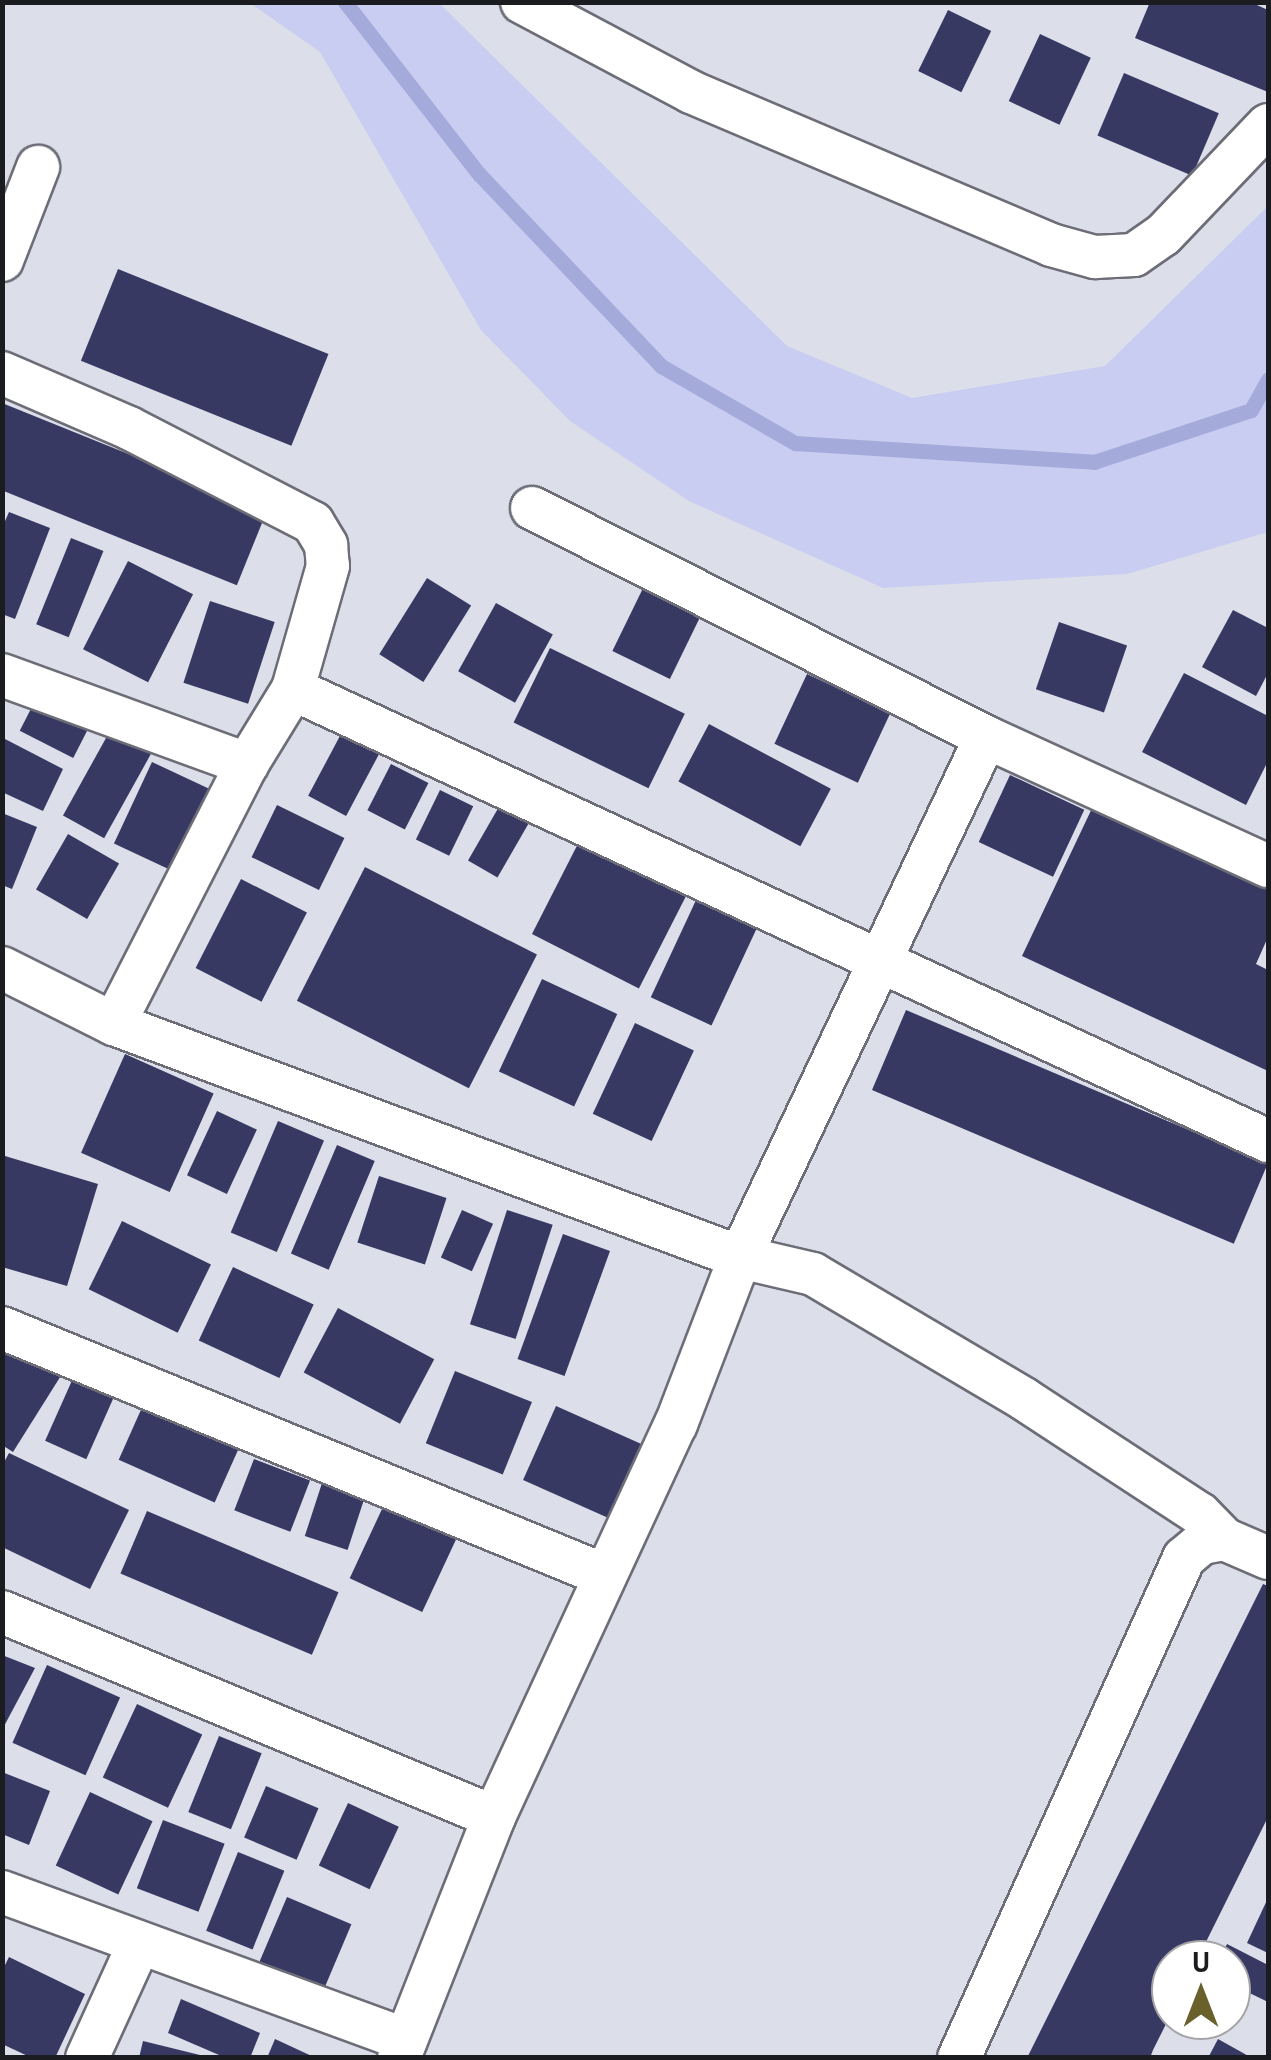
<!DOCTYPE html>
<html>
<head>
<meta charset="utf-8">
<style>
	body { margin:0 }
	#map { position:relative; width:1271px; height:2060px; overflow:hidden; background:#dcdee9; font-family:"PT Sans",sans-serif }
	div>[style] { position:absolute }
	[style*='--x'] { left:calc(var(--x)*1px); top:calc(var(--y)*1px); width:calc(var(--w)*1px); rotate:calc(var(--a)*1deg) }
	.green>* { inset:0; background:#c8cdf1 }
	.stream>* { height:15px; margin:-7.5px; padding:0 7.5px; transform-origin:7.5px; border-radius:7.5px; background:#a4aada }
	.building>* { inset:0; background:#373962; transform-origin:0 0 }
	.roads { filter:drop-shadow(2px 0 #6c6d77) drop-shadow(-2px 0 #6c6d77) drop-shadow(0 2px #6c6d77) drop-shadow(0 -2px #6c6d77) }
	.street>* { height:42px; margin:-21px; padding:0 21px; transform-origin:21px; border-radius:21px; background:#fff }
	span { translate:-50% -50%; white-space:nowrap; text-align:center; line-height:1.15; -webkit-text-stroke:10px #fff; paint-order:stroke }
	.frame { position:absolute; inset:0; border:5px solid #1b1c20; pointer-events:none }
	.north { position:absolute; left:1151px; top:1940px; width:100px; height:100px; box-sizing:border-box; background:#fff; border:2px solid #a4a4a6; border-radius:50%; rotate:0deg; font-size:28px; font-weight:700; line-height:40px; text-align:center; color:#1b1c20 }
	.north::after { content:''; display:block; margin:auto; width:35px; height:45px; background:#69602c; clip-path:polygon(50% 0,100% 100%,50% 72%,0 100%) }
</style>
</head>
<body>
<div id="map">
	<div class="green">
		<i style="clip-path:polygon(250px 3px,439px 3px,787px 346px,912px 398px,1105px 366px,1268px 206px,1268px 532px,1127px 574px,883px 588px,689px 501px,570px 421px,481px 330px,320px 52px)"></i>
	</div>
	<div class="stream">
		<i style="--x:345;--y:2;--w:218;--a:52.1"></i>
		<i style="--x:479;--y:174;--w:265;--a:46.5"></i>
		<i style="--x:661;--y:366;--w:155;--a:29.9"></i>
		<i style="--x:795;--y:443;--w:300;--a:3.6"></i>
		<i style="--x:1094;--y:462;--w:165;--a:-18.3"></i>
		<i style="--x:1251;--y:410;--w:35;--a:-61"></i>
	</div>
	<div class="building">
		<i style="clip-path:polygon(1150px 2px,1250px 2px,1268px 10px,1268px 92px,1135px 38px)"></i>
		<i style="left:948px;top:10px;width:48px;height:68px;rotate:26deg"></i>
		<i style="left:1040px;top:34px;width:56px;height:74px;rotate:25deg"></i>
		<i style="left:1124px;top:73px;width:103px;height:68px;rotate:23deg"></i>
		<i style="left:118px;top:269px;width:227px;height:99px;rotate:22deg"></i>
		<i style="left:2px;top:403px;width:286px;height:81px;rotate:22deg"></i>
		<i style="clip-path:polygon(9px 512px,50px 528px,15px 619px,2px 614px,2px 528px)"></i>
		<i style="left:71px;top:538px;width:35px;height:93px;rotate:22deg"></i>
		<i style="left:128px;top:561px;width:73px;height:99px;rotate:27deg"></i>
		<i style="left:427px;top:578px;width:52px;height:90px;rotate:32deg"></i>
		<i style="left:647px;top:580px;width:64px;height:79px;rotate:26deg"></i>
		<i style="left:210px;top:601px;width:68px;height:86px;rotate:18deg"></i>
		<i style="left:496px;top:603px;width:65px;height:78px;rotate:29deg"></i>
		<i style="clip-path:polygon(1233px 610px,1268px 628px,1268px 673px,1256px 696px,1202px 667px)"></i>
		<i style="left:1059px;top:622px;width:72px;height:71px;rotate:19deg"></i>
		<i style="left:550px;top:648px;width:150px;height:83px;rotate:26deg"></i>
		<i style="clip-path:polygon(1184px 673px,1268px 716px,1268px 761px,1246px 805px,1142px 752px)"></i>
		<i style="left:807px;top:674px;width:92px;height:77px;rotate:25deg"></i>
		<i style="left:37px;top:697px;width:60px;height:38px;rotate:27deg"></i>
		<i style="left:709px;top:724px;width:138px;height:65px;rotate:28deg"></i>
		<i style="left:111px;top:729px;width:47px;height:99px;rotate:29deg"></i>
		<i style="left:341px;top:734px;width:43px;height:70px;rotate:28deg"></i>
		<i style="clip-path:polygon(5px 739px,63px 769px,43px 811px,2px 792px)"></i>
		<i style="left:152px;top:762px;width:66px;height:90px;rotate:25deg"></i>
		<i style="left:391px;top:764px;width:42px;height:52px;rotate:27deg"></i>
		<i style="left:1010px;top:775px;width:82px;height:74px;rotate:25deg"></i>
		<i style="left:440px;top:790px;width:37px;height:55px;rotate:26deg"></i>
		<i style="clip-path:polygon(1095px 802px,1268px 883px,1268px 937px,1256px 964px,1268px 970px,1268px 1071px,1022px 956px)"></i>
		<i style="left:277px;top:805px;width:75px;height:58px;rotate:26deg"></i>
		<i style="left:500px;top:805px;width:34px;height:64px;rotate:30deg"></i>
		<i style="clip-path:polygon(2px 813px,37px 827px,12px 889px,2px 885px)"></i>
		<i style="left:586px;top:828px;width:120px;height:119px;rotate:27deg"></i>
		<i style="left:68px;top:834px;width:59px;height:64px;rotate:30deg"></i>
		<i style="left:365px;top:867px;width:193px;height:150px;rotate:27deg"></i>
		<i style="left:241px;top:879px;width:74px;height:100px;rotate:27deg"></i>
		<i style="left:704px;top:883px;width:67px;height:126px;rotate:25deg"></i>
		<i style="left:542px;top:979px;width:83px;height:102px;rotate:25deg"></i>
		<i style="left:906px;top:1010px;width:393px;height:87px;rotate:23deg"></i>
		<i style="left:635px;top:1023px;width:65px;height:100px;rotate:25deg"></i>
		<i style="left:125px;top:1054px;width:97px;height:108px;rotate:24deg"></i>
		<i style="left:217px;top:1111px;width:44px;height:71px;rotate:25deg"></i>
		<i style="left:278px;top:1121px;width:50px;height:121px;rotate:23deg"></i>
		<i style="left:337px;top:1145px;width:41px;height:118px;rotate:23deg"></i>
		<i style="clip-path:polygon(5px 1156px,98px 1184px,67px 1286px,2px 1267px)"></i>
		<i style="left:379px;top:1176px;width:71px;height:70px;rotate:18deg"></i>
		<i style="left:462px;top:1210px;width:34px;height:52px;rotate:24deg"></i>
		<i style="left:507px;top:1210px;width:48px;height:120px;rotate:18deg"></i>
		<i style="left:122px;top:1221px;width:99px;height:76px;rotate:26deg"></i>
		<i style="left:563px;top:1234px;width:50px;height:133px;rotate:20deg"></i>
		<i style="left:233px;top:1267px;width:89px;height:81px;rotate:25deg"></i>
		<i style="left:338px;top:1308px;width:109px;height:73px;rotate:28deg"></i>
		<i style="clip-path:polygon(12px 1343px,62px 1374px,13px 1452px,2px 1445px,2px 1358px)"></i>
		<i style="left:455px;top:1371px;width:83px;height:78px;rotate:22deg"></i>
		<i style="left:74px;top:1376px;width:45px;height:71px;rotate:24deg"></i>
		<i style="left:148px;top:1394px;width:105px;height:72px;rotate:24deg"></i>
		<i style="left:556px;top:1406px;width:99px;height:81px;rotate:24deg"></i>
		<i style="clip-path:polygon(9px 1453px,129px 1510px,90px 1589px,2px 1547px,2px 1466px)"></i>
		<i style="left:254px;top:1459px;width:60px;height:55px;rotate:21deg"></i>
		<i style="left:323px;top:1480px;width:45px;height:59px;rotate:18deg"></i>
		<i style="left:389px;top:1494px;width:80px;height:93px;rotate:25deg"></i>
		<i style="left:147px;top:1511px;width:208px;height:68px;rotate:23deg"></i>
		<i style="clip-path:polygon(1263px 1584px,1268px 1586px,1268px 1817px,1197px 1960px,1171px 1960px,1171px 2014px,1153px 2050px,1150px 2058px,1027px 2058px)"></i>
		<i style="clip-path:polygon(2px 1655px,35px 1668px,2px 1730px)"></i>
		<i style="left:47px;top:1665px;width:80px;height:85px;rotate:24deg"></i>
		<i style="left:137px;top:1704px;width:72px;height:81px;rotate:25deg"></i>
		<i style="left:219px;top:1736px;width:46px;height:82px;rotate:22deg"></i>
		<i style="clip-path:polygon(2px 1772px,50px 1791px,29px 1845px,2px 1834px)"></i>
		<i style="left:266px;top:1786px;width:57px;height:56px;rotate:23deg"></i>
		<i style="left:90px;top:1792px;width:69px;height:81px;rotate:25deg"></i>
		<i style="left:348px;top:1803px;width:56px;height:69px;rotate:25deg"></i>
		<i style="left:163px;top:1820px;width:66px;height:73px;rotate:21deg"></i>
		<i style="left:238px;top:1852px;width:50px;height:85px;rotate:22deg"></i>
		<i style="left:287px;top:1897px;width:70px;height:71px;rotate:23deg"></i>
		<i style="clip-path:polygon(1268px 1898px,1268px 1953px,1247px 1943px)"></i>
		<i style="clip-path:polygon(1227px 1944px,1268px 1965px,1268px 2002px,1231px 1984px,1231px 1960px,1219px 1960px)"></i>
		<i style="clip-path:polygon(9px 1957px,85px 1994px,55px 2058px,32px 2058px,2px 2044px,2px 1971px)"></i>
		<i style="clip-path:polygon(181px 1999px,260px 2033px,250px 2058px,226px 2058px,168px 2033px)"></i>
		<i style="clip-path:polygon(275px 2039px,316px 2058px,267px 2058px)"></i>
		<i style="clip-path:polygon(1218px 2039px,1252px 2058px,1208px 2058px)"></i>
		<i style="clip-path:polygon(143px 2041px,204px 2056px,204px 2058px,139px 2058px)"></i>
	</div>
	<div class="roads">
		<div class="street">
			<i style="--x:522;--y:2;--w:191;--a:28"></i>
			<i style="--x:691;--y:92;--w:391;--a:23"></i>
			<i style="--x:1051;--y:245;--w:46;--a:15.3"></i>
			<i style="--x:1095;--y:257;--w:39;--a:-3"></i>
			<i style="--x:1134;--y:255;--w:35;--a:-35"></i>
			<i style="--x:1163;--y:235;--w:152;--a:-46.3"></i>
			<i style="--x:2;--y:260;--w:100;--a:-68.8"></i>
			<i style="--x:2;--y:373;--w:138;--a:23.4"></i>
			<i style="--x:129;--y:428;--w:207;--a:27.3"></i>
			<i style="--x:313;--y:523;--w:26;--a:59"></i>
			<i style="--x:326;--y:545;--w:21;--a:85"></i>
			<i style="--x:328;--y:566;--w:128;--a:105.9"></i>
			<i style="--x:293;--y:689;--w:88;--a:121.5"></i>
			<i style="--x:247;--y:764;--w:292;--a:117.1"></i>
			<i style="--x:532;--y:508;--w:508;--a:26.77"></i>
			<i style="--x:986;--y:737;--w:310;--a:24.6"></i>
			<i style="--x:2;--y:675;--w:261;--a:20"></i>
			<i style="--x:293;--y:689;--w:1075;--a:24.87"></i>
			<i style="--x:2;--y:968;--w:125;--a:26.6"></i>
			<i style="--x:114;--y:1024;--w:668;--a:20.42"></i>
			<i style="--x:740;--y:1257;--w:75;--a:13.1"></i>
			<i style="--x:813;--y:1274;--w:245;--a:30.6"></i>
			<i style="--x:1024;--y:1399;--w:210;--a:33.2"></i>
			<i style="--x:1200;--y:1514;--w:35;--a:46"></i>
			<i style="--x:1224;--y:1539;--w:48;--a:23.4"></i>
			<i style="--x:2;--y:1328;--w:651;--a:22.31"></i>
			<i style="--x:2;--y:1612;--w:533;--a:22.62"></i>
			<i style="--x:2;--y:1892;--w:430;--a:20.1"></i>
			<i style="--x:87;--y:2058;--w:125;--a:-65.5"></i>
			<i style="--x:399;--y:2058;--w:259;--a:-68.5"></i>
			<i style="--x:494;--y:1817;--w:433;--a:-65.2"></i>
			<i style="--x:676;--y:1424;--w:179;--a:-69"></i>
			<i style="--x:740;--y:1257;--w:575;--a:-64.68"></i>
			<i style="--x:959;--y:2058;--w:548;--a:-65.77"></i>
			<i style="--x:1184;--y:1558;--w:23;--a:-40"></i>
			<i style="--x:1202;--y:1543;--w:22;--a:-10"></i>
		</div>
	</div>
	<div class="frame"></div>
	<div class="north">U</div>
</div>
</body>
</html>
